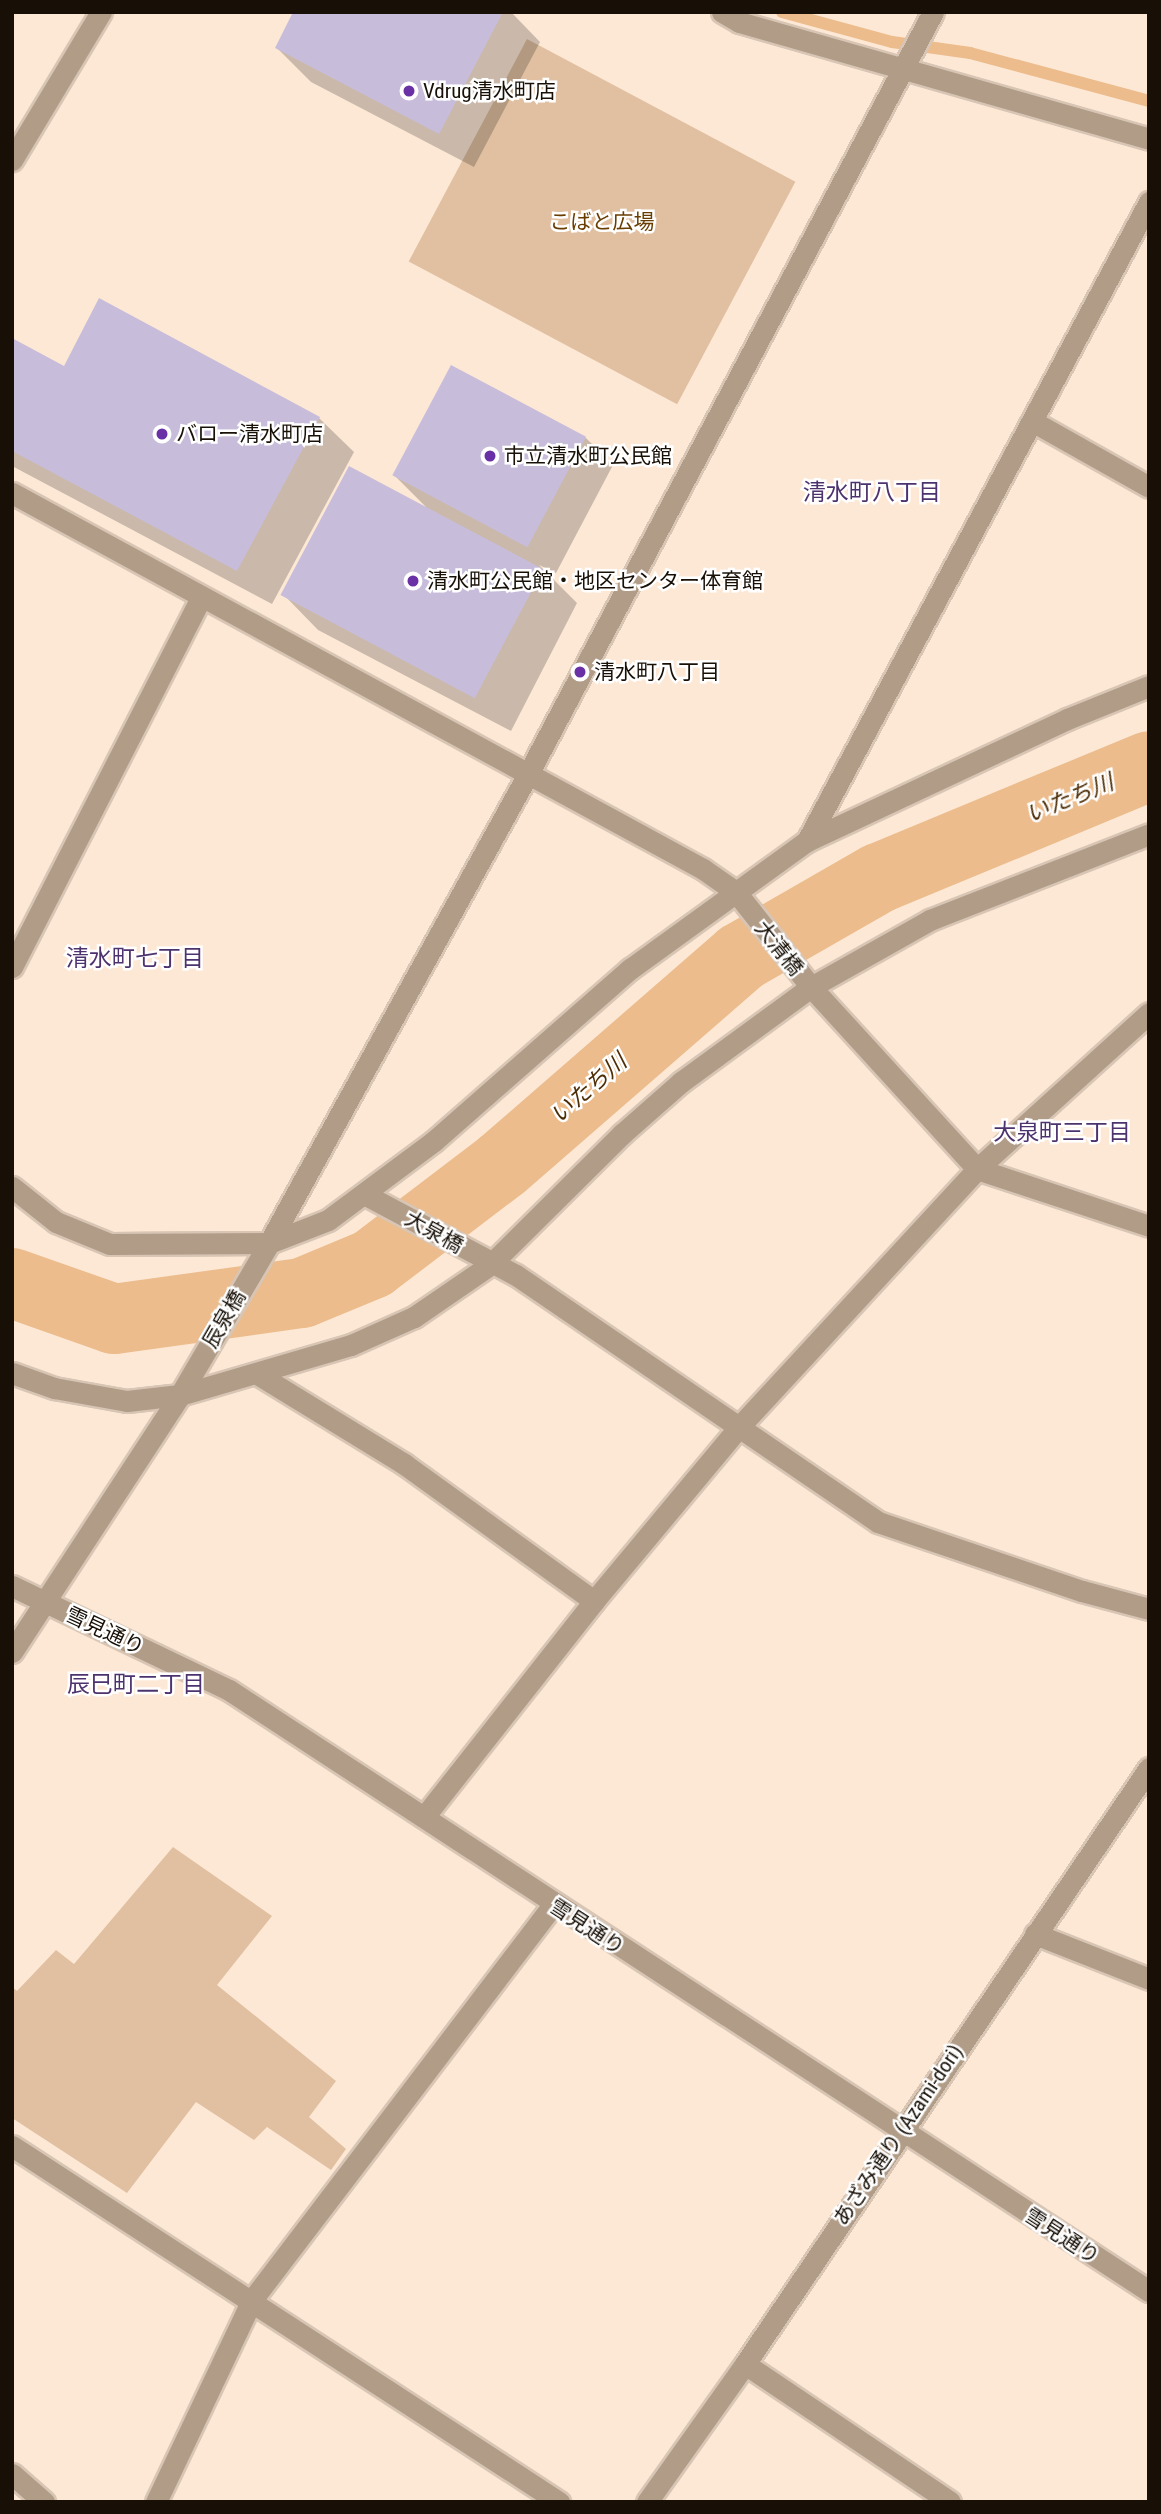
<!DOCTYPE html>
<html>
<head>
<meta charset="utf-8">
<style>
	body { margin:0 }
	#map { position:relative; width:1161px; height:2514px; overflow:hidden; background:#fde8d5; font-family:"Roboto Condensed","Noto Sans JP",sans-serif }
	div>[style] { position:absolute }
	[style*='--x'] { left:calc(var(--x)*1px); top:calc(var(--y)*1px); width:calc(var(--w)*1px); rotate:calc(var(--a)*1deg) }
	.green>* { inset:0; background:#e0c0a1; transform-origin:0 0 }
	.shadow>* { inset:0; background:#0003 }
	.stream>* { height:12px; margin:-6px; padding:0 6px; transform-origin:6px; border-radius:6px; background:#ecbc8c }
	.river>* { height:70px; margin:-35px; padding:0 35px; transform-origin:35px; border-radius:35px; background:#ecbc8c }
	.building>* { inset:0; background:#c7bdda; transform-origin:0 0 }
	.roads { filter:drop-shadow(2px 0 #d8c5b4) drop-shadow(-2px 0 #d8c5b4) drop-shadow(0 2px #d8c5b4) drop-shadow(0 -2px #d8c5b4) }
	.minor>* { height:21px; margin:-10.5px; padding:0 10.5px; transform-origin:10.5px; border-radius:10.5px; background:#b19c88 }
	.dots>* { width:19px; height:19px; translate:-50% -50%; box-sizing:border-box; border:4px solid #fff; border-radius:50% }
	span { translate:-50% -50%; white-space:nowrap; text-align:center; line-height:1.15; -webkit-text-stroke:5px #fff; paint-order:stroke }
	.poi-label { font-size:21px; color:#181007 }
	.left { translate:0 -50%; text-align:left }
	.park-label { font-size:21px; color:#693d00 }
	.street-label { font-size:21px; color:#181007 }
	.neighbourhood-label { font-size:23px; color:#4d336e }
	.water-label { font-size:23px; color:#4e2e07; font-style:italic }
	.frame { position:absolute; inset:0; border:14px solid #181007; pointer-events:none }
</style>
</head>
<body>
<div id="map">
	<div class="green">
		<i style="left:527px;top:39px;width:304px;height:252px;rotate:28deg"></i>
		<i style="clip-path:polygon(173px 1847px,272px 1916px,217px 1985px,336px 2081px,309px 2117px,346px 2149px,331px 2170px,267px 2127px,254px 2140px,196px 2102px,127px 2193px,12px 2118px,12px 1987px,17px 1991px,56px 1950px,74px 1964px)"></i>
	</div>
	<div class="shadow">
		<i style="clip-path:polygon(295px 12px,511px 12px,540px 42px,474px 167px,311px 82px,277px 48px)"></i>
		<i style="clip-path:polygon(12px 340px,64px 368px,319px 418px,354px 452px,272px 604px,12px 466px)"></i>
		<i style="clip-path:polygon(586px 438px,613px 465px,556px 573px,539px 565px,577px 603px,511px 731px,318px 630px,284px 595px,426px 507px,395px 476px)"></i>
	</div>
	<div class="stream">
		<i style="--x:782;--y:12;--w:114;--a:15.3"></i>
		<i style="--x:892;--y:42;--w:79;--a:8"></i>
		<i style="--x:970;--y:53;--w:185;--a:15"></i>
	</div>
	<div class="river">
		<i style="--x:12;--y:1283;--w:108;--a:19.4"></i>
		<i style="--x:114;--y:1319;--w:190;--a:-7.9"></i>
		<i style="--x:302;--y:1293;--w:76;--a:-22.5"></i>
		<i style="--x:372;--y:1264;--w:163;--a:-37.3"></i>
		<i style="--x:502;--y:1165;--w:317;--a:-41"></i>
		<i style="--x:741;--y:957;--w:159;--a:-29.8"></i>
		<i style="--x:879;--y:878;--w:292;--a:-22.5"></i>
	</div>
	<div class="building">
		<i style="clip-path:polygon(293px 12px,503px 12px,439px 134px,275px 48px)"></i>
		<i style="clip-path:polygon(99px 298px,320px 417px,237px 571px,12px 451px,12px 338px,64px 366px)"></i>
		<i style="left:451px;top:365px;width:153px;height:125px;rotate:28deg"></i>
		<i style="left:349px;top:466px;width:220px;height:146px;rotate:28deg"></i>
	</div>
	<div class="roads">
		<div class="minor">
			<i style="--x:722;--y:12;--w:20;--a:30"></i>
			<i style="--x:739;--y:22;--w:426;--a:15.9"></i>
			<i style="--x:12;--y:160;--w:173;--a:-59"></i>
			<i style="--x:1032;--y:421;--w:134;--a:29.4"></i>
			<i style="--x:12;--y:493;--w:787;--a:28.55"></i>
			<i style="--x:703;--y:869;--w:40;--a:34.9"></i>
			<i style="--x:736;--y:892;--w:121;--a:51.7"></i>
			<i style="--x:811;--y:987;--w:246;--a:47.6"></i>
			<i style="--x:977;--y:1169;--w:181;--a:18.3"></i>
			<i style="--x:807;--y:841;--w:725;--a:-61.84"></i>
			<i style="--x:12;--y:967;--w:415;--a:-62.9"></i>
			<i style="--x:12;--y:1187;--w:56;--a:38.5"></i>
			<i style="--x:56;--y:1222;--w:58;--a:22.2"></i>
			<i style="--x:110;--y:1244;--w:159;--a:-0.4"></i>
			<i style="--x:269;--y:1243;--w:63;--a:-21.3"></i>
			<i style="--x:328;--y:1220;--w:132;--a:-36.7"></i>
			<i style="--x:434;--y:1141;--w:261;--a:-41.3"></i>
			<i style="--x:630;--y:969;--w:218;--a:-35.9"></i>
			<i style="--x:807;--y:841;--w:287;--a:-25.1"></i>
			<i style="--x:1067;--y:719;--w:88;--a:-21.9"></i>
			<i style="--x:364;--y:1194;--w:172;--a:28.1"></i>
			<i style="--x:516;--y:1275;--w:438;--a:34.3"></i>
			<i style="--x:878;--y:1522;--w:215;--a:18.7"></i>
			<i style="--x:1082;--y:1591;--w:69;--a:15"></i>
			<i style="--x:12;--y:1373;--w:45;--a:19.7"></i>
			<i style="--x:54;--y:1388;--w:74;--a:10.1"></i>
			<i style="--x:127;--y:1401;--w:53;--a:-6.5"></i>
			<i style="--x:180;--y:1395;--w:178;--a:-16.3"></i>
			<i style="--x:351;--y:1345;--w:69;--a:-24"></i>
			<i style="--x:414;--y:1317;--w:93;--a:-34.5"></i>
			<i style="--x:491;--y:1264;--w:185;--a:-44.8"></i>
			<i style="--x:622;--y:1134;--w:79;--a:-41.4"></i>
			<i style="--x:681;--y:1082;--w:161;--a:-36.2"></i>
			<i style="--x:811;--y:987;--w:137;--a:-29.4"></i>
			<i style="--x:930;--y:920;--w:235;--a:-21.4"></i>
			<i style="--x:259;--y:1375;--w:170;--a:31.5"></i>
			<i style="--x:404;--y:1464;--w:234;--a:35.8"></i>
			<i style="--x:12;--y:1586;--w:241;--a:25.6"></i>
			<i style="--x:229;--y:1690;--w:1099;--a:33.16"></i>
			<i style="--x:12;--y:1652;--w:307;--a:-56.8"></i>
			<i style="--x:180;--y:1395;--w:176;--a:-59.6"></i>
			<i style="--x:269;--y:1243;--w:536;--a:-61.09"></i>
			<i style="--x:528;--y:774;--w:863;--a:-62.01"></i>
			<i style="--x:424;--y:1817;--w:275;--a:-51.8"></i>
			<i style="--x:594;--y:1601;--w:228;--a:-50.2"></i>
			<i style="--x:740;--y:1426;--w:350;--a:-47.3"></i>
			<i style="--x:977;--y:1169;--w:232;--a:-42.2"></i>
			<i style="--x:1035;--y:1934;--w:123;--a:21.5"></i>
			<i style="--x:12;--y:2146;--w:653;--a:33.06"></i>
			<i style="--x:745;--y:2364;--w:247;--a:33.9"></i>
			<i style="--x:12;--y:2474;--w:43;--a:41.2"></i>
			<i style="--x:156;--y:2502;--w:224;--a:-64.6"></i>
			<i style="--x:252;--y:2300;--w:497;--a:-52.7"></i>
			<i style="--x:647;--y:2502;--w:169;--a:-54.6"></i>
			<i style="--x:745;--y:2364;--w:720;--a:-55.87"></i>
		</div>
	</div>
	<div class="dots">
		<i style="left:409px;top:91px;background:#6a30a6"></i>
		<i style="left:162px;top:434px;background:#6a30a6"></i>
		<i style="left:490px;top:456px;background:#6a30a6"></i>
		<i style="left:413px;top:581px;background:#6a30a6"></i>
		<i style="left:580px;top:672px;background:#6a30a6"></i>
	</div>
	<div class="poi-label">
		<span class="left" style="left:423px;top:91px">Vdrug清水町店</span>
		<span class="left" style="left:176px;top:434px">バロー清水町店</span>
		<span class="left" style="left:504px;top:456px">市立清水町公民館</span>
		<span class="left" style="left:427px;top:581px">清水町公民館・地区センター体育館</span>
		<span class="left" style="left:594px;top:672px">清水町八丁目</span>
	</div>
	<div class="park-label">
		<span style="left:602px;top:222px">こばと広場</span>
	</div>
	<div class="street-label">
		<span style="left:779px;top:948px;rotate:51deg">大清橋</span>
		<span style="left:434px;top:1232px;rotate:29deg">大泉橋</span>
		<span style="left:224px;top:1319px;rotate:-60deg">辰泉橋</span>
		<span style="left:105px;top:1631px;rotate:25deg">雪見通り</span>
		<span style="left:587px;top:1927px;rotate:33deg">雪見通り</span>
		<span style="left:898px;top:2135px;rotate:-56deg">あざみ通り (Azami-dori)</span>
		<span style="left:1062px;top:2236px;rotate:33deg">雪見通り</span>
	</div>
	<div class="neighbourhood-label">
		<span style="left:872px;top:493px">清水町八丁目</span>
		<span style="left:135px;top:959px">清水町七丁目</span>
		<span style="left:1062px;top:1133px">大泉町三丁目</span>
		<span style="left:136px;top:1685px">辰巳町二丁目</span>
	</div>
	<div class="water-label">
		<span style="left:1070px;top:799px;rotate:-22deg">いたち川</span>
		<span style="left:589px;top:1089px;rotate:-41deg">いたち川</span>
	</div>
	<div class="frame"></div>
</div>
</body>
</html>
